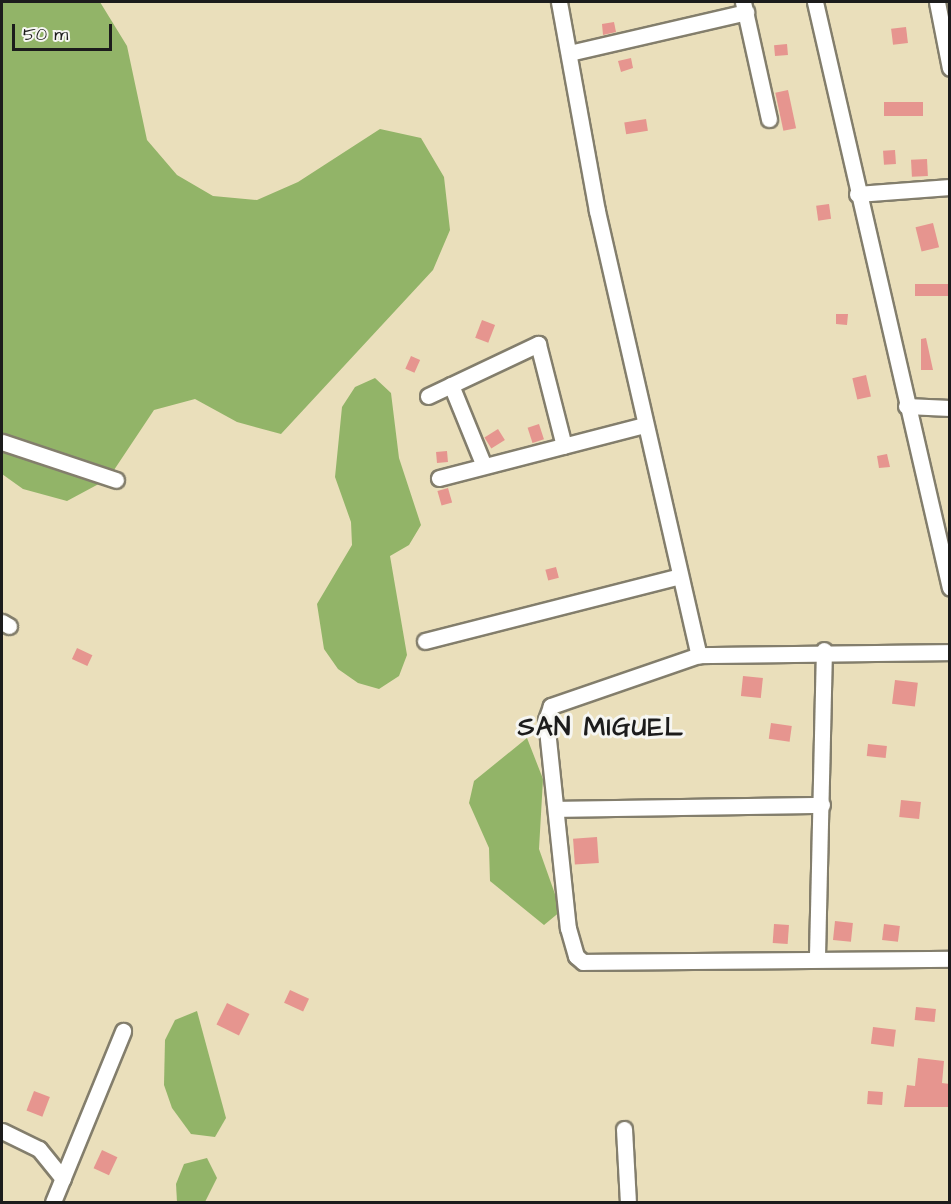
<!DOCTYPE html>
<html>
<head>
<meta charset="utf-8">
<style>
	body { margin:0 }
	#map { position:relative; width:951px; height:1204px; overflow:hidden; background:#eadfbb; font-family:"Architects Daughter",sans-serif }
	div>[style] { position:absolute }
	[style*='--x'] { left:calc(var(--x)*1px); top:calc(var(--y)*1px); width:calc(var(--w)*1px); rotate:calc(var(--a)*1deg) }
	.forest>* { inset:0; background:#92b468 }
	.building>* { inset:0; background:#e6958f; transform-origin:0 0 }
	.roads { filter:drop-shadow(2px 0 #837e6c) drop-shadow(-2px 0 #837e6c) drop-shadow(0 2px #837e6c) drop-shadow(0 -2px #837e6c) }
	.minor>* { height:15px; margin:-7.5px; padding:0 7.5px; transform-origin:7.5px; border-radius:7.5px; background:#fff }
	span { translate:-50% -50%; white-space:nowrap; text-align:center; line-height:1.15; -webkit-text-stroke:6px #f6f6f2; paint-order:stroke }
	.district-label { font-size:26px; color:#1c1c1c; font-weight:700; letter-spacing:1.5px }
	.frame { position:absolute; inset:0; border:3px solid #1c1c1c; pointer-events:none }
	.scale { position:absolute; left:12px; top:24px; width:100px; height:27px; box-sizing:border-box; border:3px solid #1c1c1c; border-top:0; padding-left:8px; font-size:18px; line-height:21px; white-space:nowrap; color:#1c1c1c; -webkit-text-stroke:4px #f6f6f2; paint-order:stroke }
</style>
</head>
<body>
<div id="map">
	<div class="forest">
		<i style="clip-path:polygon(2px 2px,100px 2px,127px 46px,147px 140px,177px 175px,213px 196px,257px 200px,298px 182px,380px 129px,421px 138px,444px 177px,450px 230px,433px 270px,281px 434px,237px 422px,195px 399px,154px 410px,108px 479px,67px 501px,23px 489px,2px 474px)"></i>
		<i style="clip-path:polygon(375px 378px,391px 393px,399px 458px,421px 525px,409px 545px,390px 556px,407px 655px,399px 676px,379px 689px,358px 683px,338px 669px,324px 649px,317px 604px,352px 545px,351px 522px,335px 477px,342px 407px,355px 387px)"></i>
		<i style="clip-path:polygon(527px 738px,543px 779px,539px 849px,561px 911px,544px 925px,490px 881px,489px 848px,469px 803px,474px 781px)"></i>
		<i style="clip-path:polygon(197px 1011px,226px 1118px,215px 1137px,191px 1134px,172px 1108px,164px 1085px,165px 1040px,175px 1020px)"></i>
		<i style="clip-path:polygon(207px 1158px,217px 1178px,205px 1202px,177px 1202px,176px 1184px,184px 1164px)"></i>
	</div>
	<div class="building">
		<i style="clip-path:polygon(614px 22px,616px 32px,603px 35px,602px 24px)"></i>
		<i style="left:906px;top:27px;width:16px;height:15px;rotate:83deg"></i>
		<i style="left:787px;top:44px;width:11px;height:13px;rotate:85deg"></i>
		<i style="clip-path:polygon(631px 58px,633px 68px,621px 72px,618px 61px)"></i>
		<i style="left:788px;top:90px;width:39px;height:13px;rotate:78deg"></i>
		<i style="left:923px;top:102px;width:14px;height:39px;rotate:90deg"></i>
		<i style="left:646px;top:119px;width:12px;height:22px;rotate:81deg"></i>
		<i style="left:895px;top:150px;width:14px;height:12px;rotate:86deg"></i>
		<i style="left:927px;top:159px;width:17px;height:16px;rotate:87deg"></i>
		<i style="left:829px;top:204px;width:15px;height:13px;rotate:82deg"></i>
		<i style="left:933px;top:223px;width:25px;height:18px;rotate:76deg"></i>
		<i style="left:950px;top:284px;width:12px;height:35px;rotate:90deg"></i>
		<i style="clip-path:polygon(836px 314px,848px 314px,847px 325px,836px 324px)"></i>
		<i style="left:482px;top:320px;width:14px;height:19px;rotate:21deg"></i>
		<i style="clip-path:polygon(926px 338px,933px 370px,921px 370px,921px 339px)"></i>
		<i style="left:411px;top:356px;width:10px;height:14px;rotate:24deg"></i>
		<i style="left:866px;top:375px;width:22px;height:14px;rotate:77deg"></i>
		<i style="left:539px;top:424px;width:16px;height:12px;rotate:72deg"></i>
		<i style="left:498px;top:429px;width:13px;height:16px;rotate:58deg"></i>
		<i style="left:447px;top:451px;width:11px;height:11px;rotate:85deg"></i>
		<i style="clip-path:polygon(887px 454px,890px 467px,879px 468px,877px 456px)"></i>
		<i style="left:448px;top:488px;width:15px;height:11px;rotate:74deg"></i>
		<i style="left:556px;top:567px;width:11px;height:11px;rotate:75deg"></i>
		<i style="left:77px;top:648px;width:17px;height:12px;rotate:25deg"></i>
		<i style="left:743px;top:676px;width:20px;height:20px;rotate:6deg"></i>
		<i style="left:895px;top:680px;width:23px;height:24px;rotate:7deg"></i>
		<i style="left:771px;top:723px;width:21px;height:16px;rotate:8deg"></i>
		<i style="left:868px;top:744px;width:19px;height:12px;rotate:6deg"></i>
		<i style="left:901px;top:800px;width:20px;height:17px;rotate:6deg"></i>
		<i style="left:597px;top:837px;width:26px;height:24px;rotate:86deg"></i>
		<i style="left:835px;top:921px;width:18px;height:19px;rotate:6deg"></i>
		<i style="left:774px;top:924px;width:15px;height:19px;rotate:4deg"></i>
		<i style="left:884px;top:924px;width:16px;height:16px;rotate:7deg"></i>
		<i style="left:290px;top:990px;width:21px;height:14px;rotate:25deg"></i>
		<i style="left:227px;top:1003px;width:25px;height:24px;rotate:26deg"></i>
		<i style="left:916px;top:1007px;width:20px;height:13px;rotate:6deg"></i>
		<i style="left:873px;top:1027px;width:23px;height:17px;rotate:7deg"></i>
		<i style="clip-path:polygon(918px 1058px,944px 1061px,942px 1083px,950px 1084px,950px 1107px,904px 1107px,907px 1085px,915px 1086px)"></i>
		<i style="left:34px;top:1091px;width:17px;height:21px;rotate:21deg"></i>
		<i style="left:868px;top:1091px;width:15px;height:13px;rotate:4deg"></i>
		<i style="left:102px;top:1150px;width:17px;height:20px;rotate:25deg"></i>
	</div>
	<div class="roads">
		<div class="minor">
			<i style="--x:559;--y:2;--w:212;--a:79.7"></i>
			<i style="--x:597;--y:211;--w:456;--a:77.1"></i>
			<i style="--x:743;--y:2;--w:120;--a:77.5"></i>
			<i style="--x:815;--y:2;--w:601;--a:77.03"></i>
			<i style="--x:937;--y:2;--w:67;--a:78.9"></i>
			<i style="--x:569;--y:53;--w:182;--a:-13"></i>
			<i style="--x:857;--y:194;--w:93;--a:-4.3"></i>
			<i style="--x:451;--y:385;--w:87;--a:67.8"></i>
			<i style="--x:428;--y:396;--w:122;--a:-25.3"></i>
			<i style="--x:538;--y:344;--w:105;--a:75.7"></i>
			<i style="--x:906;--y:406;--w:44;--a:2.6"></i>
			<i style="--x:2;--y:442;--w:120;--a:18.4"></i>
			<i style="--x:439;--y:478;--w:212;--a:-14.5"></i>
			<i style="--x:2;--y:622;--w:8;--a:30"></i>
			<i style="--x:425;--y:641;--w:260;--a:-14.3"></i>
			<i style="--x:950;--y:652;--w:251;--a:179.3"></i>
			<i style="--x:699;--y:655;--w:157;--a:161"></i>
			<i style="--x:551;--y:706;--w:15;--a:110"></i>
			<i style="--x:546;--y:720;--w:209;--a:84"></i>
			<i style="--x:568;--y:928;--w:29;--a:74"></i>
			<i style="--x:576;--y:956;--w:9;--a:41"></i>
			<i style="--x:583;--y:962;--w:367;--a:-0.5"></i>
			<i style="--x:557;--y:809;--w:265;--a:-0.9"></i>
			<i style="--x:817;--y:956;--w:306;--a:-88.7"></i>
			<i style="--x:624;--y:1129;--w:73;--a:86.9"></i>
			<i style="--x:2;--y:1131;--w:41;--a:25.9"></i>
			<i style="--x:39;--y:1149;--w:38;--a:51"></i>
			<i style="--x:53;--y:1202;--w:185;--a:-67.7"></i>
		</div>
	</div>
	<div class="district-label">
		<span style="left:601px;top:728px">SAN MIGUEL</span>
	</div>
	<div class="frame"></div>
	<div class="scale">50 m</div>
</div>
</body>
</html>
